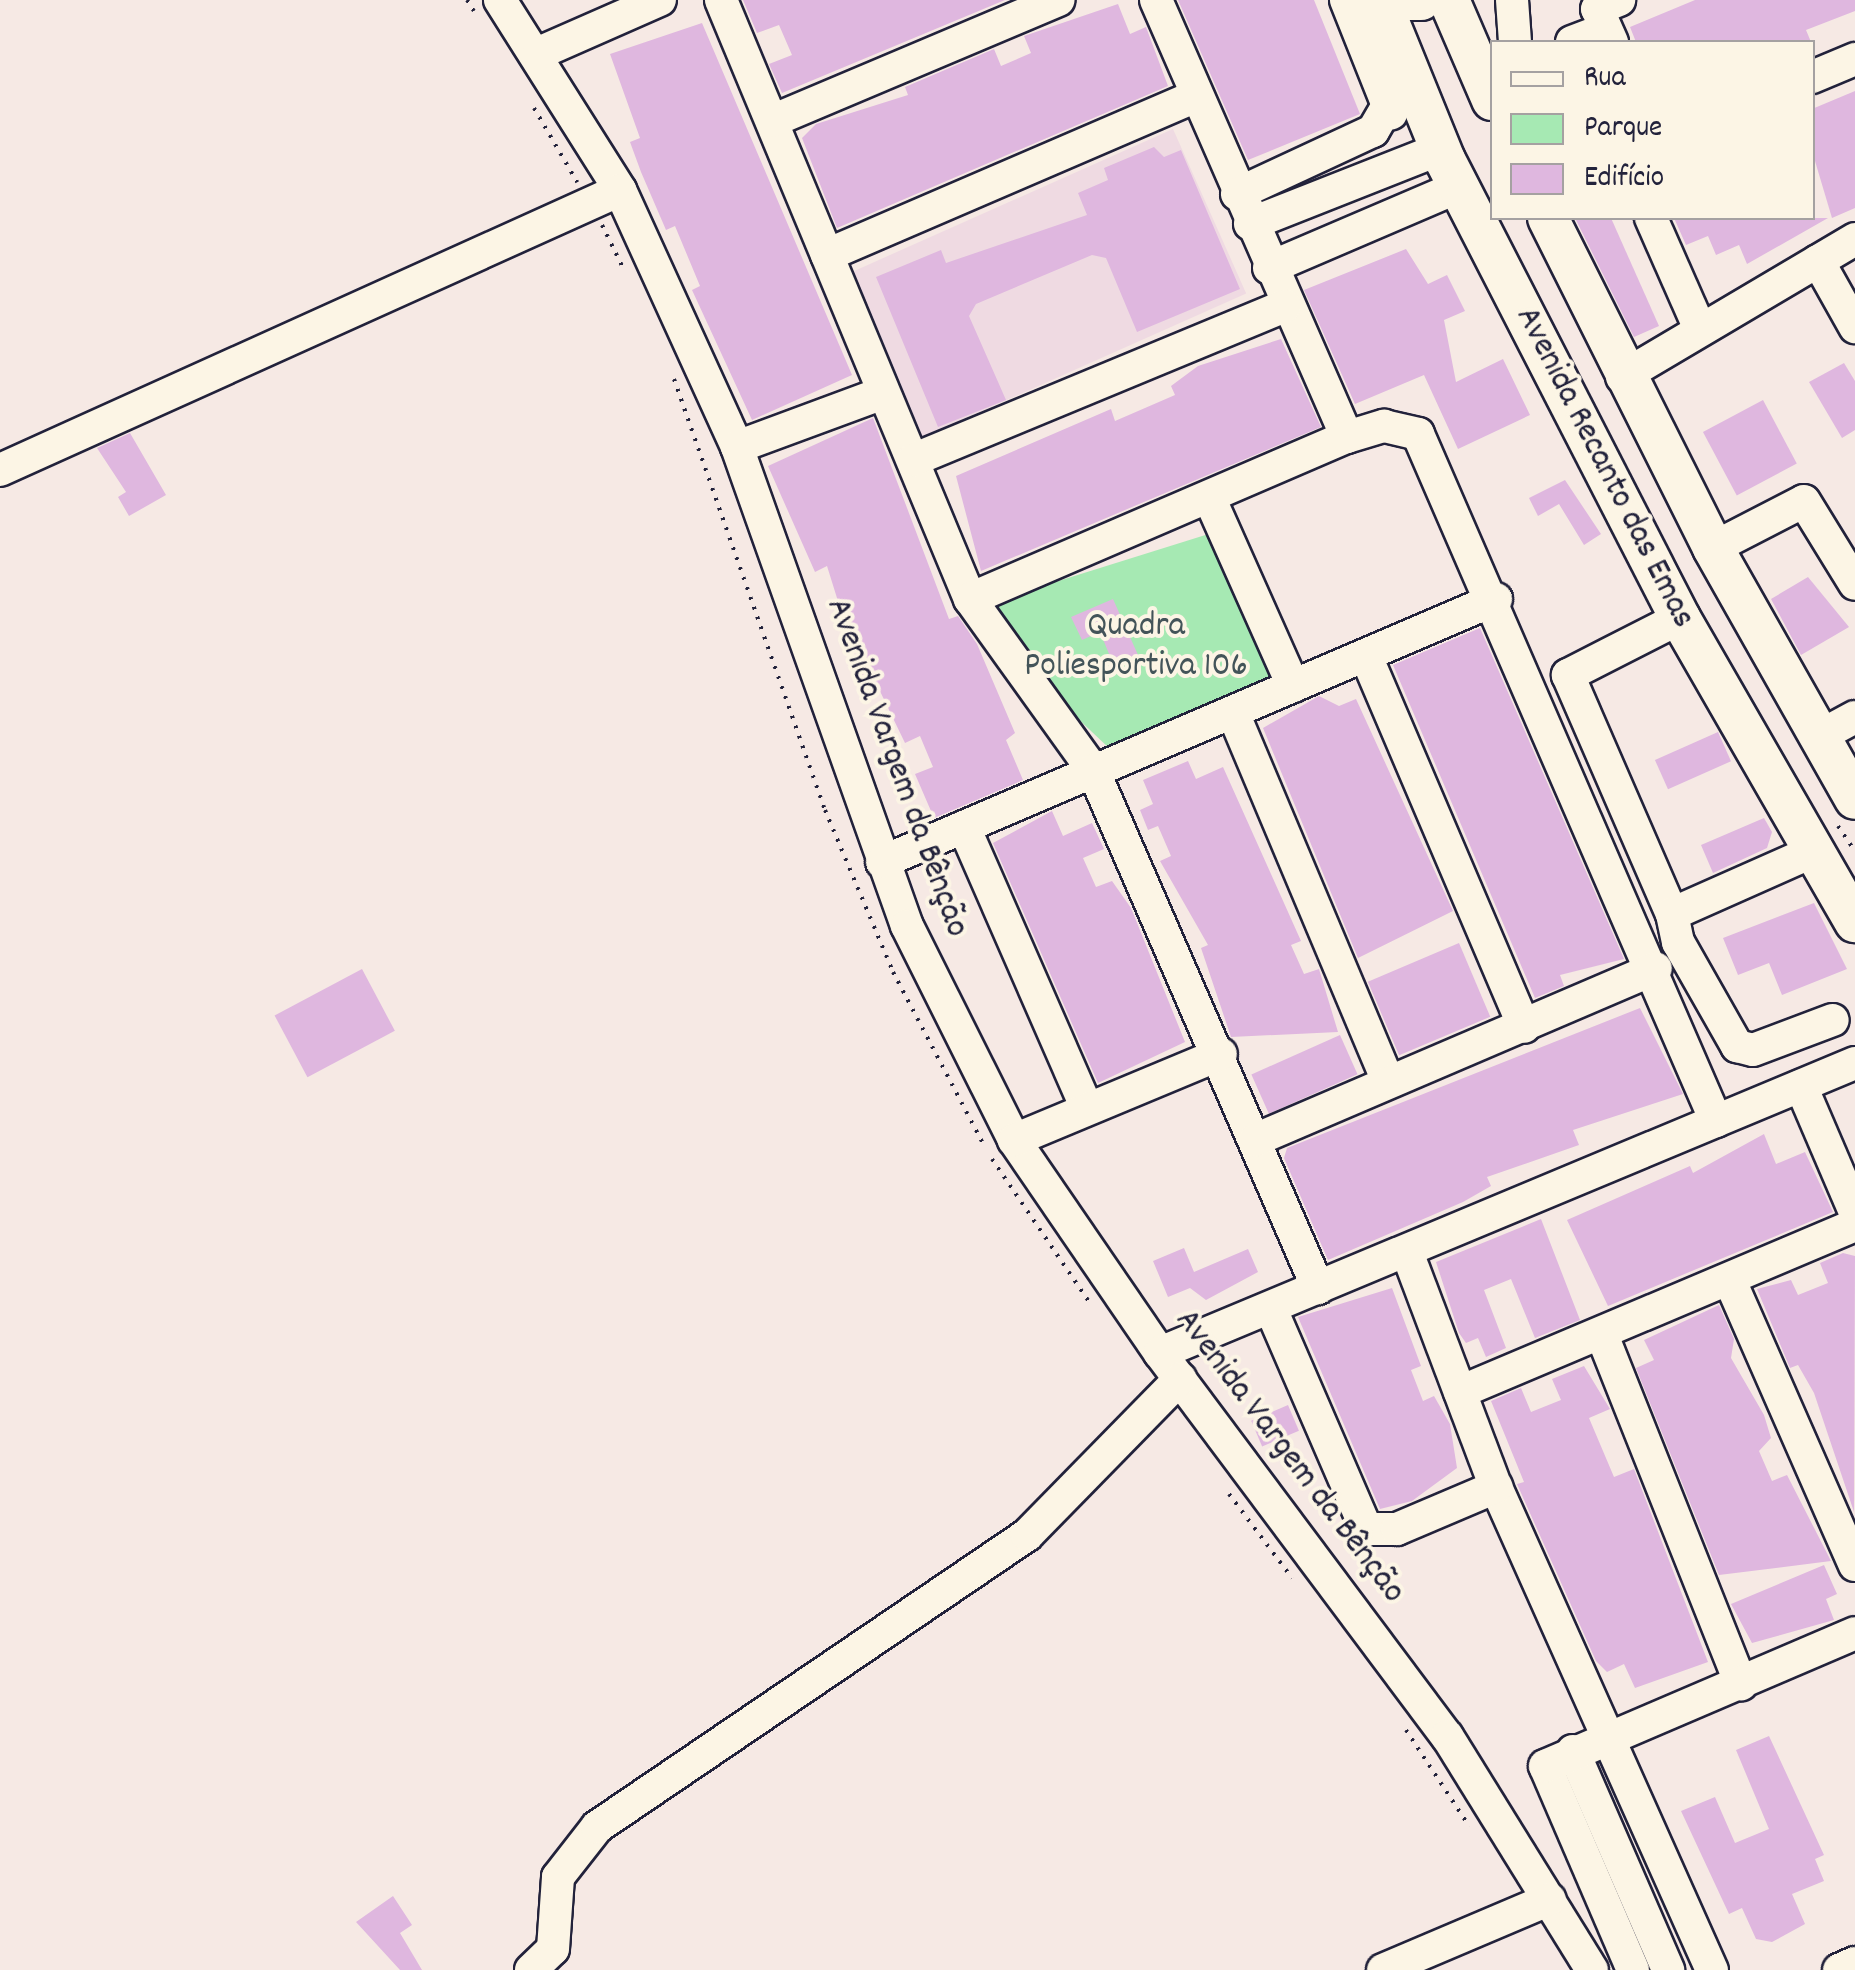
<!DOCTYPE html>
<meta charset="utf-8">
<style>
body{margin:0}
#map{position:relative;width:1855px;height:1970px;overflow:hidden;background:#f6e9e4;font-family:Dekko,sans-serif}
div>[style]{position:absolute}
.built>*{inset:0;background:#efdae2;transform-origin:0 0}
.green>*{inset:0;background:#a6e9b3}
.building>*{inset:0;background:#dfb7df;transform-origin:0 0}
.path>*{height:4px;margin-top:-2px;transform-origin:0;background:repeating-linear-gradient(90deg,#22223b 0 2.5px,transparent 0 10.5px)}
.roads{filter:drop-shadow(2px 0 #22223b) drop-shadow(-2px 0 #22223b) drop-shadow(0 2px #22223b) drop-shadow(0 -2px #22223b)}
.minor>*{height:32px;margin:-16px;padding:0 16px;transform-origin:16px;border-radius:16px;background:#fcf5e5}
.major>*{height:40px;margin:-20px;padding:0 20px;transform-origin:20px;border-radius:20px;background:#fcf5e5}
span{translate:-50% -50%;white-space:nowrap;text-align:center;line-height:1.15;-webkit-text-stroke:8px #fcf5e5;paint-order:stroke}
.street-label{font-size:35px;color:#22223b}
.park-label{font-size:35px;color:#435459}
.legend{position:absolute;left:1490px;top:40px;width:325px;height:180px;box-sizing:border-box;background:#fcf5e5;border:2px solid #a5a1a1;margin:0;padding:12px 18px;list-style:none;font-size:30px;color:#22223b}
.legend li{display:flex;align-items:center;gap:20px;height:50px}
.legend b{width:50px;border:2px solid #a5a1a1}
</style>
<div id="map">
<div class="built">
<div style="left:1173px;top:129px;width:180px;height:355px;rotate:66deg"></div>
</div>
<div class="green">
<div style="clip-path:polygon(1215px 532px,1280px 681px,1111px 750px,1033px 676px,994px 601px)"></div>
</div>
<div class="building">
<div style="clip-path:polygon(743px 0,1005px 0,782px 93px,769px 64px,792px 55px,779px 25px,757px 33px)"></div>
<div style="clip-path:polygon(1178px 0,1314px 0,1360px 114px,1248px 160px)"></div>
<div style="clip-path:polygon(1695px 0,1855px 0,1855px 11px,1806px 30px,1811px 42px,1636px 42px,1630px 27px)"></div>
<div style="clip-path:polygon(1118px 4px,1130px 34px,1146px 27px,1168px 86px,837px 228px,802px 138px,816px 124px,908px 95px,905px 87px,994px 49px,1001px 66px,1031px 53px,1024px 36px)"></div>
<div style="clip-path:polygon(702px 23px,852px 375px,752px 420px,692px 290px,700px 286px,675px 226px,666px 230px,641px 172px,630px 142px,640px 138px,610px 54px)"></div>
<div style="clip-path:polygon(1855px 91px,1855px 208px,1832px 218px,1812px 151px,1812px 109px)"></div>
<div style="clip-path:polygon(1154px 147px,1164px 157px,1181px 150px,1240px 289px,1137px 332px,1106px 258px,1092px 255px,976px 304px,969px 316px,1006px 400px,938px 427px,876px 277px,941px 250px,946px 263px,1087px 215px,1078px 193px,1108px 180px,1104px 168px)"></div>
<div style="clip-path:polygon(1575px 218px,1611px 218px,1659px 326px,1634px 337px)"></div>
<div style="clip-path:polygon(1674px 218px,1828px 218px,1747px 264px,1739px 245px,1716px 255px,1708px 236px,1686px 245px)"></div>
<div style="clip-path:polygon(1406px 249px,1428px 284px,1447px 275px,1465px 311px,1444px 320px,1456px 382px,1503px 359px,1530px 415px,1458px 449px,1424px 375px,1355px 404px,1304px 290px)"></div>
<div style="clip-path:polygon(1281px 339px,1321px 427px,981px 571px,956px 476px,1111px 409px,1115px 421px,1175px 395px,1171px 386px,1198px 366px)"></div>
<div style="clip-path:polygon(1844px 363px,1855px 381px,1855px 430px,1842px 438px,1809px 382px)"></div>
<div style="left:1763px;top:400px;width:72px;height:68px;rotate:62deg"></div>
<div style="clip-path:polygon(873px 418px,949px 619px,958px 616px,977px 644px,1015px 733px,1006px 740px,1023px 780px,934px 818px,915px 774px,933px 767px,920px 736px,905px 743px,877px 685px,866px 691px,827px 566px,815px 572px,768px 466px)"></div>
<div style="clip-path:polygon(130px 433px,166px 495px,129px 516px,118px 497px,126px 492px,97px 448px)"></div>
<div style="clip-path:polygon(1565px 480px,1601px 534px,1584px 545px,1559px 504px,1538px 516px,1529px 498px)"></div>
<div style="clip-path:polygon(1808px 577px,1849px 627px,1801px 655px,1771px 599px)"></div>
<div style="clip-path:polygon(1113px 599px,1138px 655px,1114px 666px,1100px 632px,1082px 640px,1071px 617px)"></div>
<div style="clip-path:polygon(1480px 628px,1624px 959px,1560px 975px,1564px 986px,1535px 998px,1393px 665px)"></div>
<div style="clip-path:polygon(1319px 696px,1339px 706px,1356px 699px,1453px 911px,1358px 958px,1263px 728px)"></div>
<div style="left:1718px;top:732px;width:32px;height:69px;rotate:66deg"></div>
<div style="clip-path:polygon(1188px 761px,1196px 779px,1223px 767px,1301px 941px,1291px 945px,1304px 974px,1319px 969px,1338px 1032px,1231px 1037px,1201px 948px,1208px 945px,1160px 861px,1171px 856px,1158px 826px,1148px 830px,1140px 810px,1153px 804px,1143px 780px)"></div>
<div style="clip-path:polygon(1052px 811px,1063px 836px,1092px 823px,1104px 849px,1083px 858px,1096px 887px,1112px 881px,1131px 908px,1185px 1042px,1098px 1083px,993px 843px)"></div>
<div style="clip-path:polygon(1764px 818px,1772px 832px,1767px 848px,1713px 873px,1701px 845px)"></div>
<div style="clip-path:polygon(1814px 903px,1847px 969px,1782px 995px,1769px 963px,1738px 975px,1723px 938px)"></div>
<div style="left:1459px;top:943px;width:80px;height:99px;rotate:67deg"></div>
<div style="left:362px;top:969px;width:70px;height:99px;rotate:62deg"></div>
<div style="clip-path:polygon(1640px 1008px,1683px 1094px,1573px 1130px,1579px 1145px,1487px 1177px,1491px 1186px,1463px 1202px,1328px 1260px,1284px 1158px,1287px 1148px)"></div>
<div style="left:1340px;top:1035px;width:43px;height:97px;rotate:66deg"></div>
<div style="clip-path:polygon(1764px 1134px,1776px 1164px,1805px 1152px,1833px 1212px,1608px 1306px,1567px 1220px,1690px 1166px,1693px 1173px)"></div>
<div style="clip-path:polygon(1541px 1219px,1580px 1320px,1535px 1338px,1511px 1279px,1484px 1290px,1506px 1348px,1486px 1357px,1478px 1338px,1466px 1343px,1459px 1333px,1436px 1262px)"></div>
<div style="clip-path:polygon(1184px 1248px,1194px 1272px,1248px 1249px,1258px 1272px,1206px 1300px,1190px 1288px,1168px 1297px,1153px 1261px)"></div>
<div style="clip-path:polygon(1843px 1253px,1855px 1256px,1854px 1512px,1814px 1393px,1798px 1365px,1790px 1368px,1757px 1289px,1791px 1280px,1798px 1295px,1828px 1283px,1820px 1263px)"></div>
<div style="clip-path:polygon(1392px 1288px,1421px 1366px,1411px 1370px,1423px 1401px,1434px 1396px,1450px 1424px,1457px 1468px,1412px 1501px,1380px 1509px,1298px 1317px)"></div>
<div style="clip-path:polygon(1719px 1305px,1734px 1339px,1731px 1358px,1764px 1415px,1771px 1438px,1759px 1451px,1772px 1481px,1787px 1475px,1831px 1561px,1719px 1575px,1636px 1368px,1654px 1360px,1644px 1340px)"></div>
<div style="clip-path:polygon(1584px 1366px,1610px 1409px,1589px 1418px,1614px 1477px,1634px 1469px,1708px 1662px,1635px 1688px,1624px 1664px,1607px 1672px,1596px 1661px,1517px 1484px,1524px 1482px,1491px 1401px,1521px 1388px,1531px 1412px,1561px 1400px,1552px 1379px)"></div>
<div style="left:1288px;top:1405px;width:28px;height:40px;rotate:67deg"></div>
<div style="clip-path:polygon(1824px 1565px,1837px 1594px,1826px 1599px,1834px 1620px,1752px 1643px,1731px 1604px)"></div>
<div style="clip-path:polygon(1769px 1736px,1824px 1855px,1815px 1859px,1824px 1881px,1792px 1894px,1805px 1924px,1772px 1942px,1756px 1939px,1742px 1908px,1729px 1914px,1681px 1811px,1715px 1797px,1735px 1843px,1769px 1829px,1736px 1750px)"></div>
<div style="clip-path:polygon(393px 1896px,412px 1925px,400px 1933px,422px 1970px,400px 1970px,356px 1922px)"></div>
</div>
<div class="path">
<div style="left:467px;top:0;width:13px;rotate:58deg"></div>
<div style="left:534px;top:108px;width:86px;rotate:59.8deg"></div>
<div style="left:602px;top:225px;width:50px;rotate:63.9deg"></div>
<div style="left:674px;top:379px;width:457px;rotate:70.7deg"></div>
<div style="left:825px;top:810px;width:176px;rotate:67.2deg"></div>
<div style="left:893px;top:972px;width:198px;rotate:62.3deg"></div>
<div style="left:1838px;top:826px;width:30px;rotate:56deg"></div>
<div style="left:992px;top:1159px;width:171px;rotate:55.8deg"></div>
<div style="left:1229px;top:1494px;width:105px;rotate:53.1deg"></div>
<div style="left:1406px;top:1730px;width:115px;rotate:56.7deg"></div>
</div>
<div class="roads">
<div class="minor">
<div style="left:500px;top:0;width:225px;rotate:57.7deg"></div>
<div style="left:620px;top:190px;width:282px;rotate:65.5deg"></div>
<div style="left:737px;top:447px;width:508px;rotate:70.46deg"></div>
<div style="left:907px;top:926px;width:239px;rotate:63.4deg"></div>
<div style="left:1014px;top:1140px;width:258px;rotate:55.6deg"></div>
<div style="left:1160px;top:1353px;width:479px;rotate:53.2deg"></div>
<div style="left:1447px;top:1736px;width:275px;rotate:58.2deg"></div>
<div style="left:721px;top:0;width:649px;rotate:67.43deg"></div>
<div style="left:970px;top:599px;width:211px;rotate:54.3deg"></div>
<div style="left:1093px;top:770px;width:565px;rotate:66.52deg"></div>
<div style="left:1156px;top:0;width:477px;rotate:66.4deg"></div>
<div style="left:1346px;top:0;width:122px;rotate:68.3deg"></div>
<div style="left:1512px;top:0;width:42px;rotate:85.9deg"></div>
<div style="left:1572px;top:42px;width:36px;rotate:-21deg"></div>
<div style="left:1612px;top:42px;width:36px;rotate:-114deg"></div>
<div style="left:1597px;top:9px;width:24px;rotate:-22deg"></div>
<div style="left:539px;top:53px;width:132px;rotate:-23.7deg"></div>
<div style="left:1812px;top:77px;width:47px;rotate:-22.7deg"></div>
<div style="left:772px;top:121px;width:311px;rotate:-22.9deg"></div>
<div style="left:1237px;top:194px;width:150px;rotate:-24.9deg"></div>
<div style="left:1373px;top:131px;width:69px;rotate:-59.7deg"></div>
<div style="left:1651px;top:218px;width:121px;rotate:66.2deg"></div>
<div style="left:1250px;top:224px;width:204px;rotate:-21.5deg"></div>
<div style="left:827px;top:255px;width:400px;rotate:-23.3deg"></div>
<div style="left:1818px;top:261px;width:76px;rotate:60.7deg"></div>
<div style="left:1269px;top:268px;width:206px;rotate:-23.2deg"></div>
<div style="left:1622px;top:377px;width:271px;rotate:-30.6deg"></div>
<div style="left:737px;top:447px;width:156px;rotate:-20.3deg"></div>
<div style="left:913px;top:460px;width:403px;rotate:-22.5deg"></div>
<div style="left:0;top:470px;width:680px;rotate:-24.3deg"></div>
<div style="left:1209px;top:497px;width:207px;rotate:66deg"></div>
<div style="left:1713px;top:548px;width:102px;rotate:-27.3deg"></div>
<div style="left:1804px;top:501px;width:97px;rotate:58.4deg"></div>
<div style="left:970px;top:599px;width:410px;rotate:-23.3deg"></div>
<div style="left:1347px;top:437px;width:39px;rotate:-17deg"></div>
<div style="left:1384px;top:426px;width:35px;rotate:13deg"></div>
<div style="left:1418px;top:434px;width:749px;rotate:66.55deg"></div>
<div style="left:1680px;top:618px;width:126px;rotate:153deg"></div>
<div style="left:1568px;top:675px;width:261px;rotate:66.5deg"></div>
<div style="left:1672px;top:914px;width:155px;rotate:-23.9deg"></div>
<div style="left:1366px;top:656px;width:403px;rotate:66.9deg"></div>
<div style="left:1234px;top:715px;width:397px;rotate:67.2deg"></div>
<div style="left:1818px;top:737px;width:42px;rotate:-28.4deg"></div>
<div style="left:964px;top:827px;width:307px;rotate:66.4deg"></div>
<div style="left:882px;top:862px;width:668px;rotate:-23.19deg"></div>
<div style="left:1672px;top:914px;width:29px;rotate:78deg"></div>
<div style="left:1678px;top:942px;width:120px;rotate:60.4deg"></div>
<div style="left:1737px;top:1046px;width:16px;rotate:14deg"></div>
<div style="left:1753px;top:1050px;width:85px;rotate:-20.6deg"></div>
<div style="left:1801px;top:1086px;width:137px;rotate:66.8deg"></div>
<div style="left:1014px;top:1140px;width:224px;rotate:-22.6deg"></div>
<div style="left:1255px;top:1140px;width:436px;rotate:-23.2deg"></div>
<div style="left:1407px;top:1252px;width:251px;rotate:69.3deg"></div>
<div style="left:1496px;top:1487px;width:529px;rotate:65.91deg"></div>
<div style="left:1731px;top:1283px;width:308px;rotate:66.3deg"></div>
<div style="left:1271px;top:1309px;width:240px;rotate:66.6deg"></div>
<div style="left:1366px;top:1529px;width:31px"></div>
<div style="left:1397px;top:1529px;width:108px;rotate:-23deg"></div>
<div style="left:1602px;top:1335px;width:376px;rotate:68.3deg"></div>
<div style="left:1160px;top:1353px;width:753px;rotate:-22.65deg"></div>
<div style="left:1460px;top:1392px;width:429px;rotate:-22.9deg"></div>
<div style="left:1573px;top:1751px;width:239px;rotate:66.5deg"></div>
<div style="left:531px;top:1970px;width:30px;rotate:-44deg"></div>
<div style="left:553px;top:1949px;width:72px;rotate:-86deg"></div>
<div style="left:558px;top:1877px;width:63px;rotate:-52deg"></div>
<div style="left:597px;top:1827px;width:520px;rotate:-34.18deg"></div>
<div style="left:1027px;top:1535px;width:219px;rotate:-45.6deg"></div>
<div style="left:1383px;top:1970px;width:181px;rotate:-23deg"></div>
<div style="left:1633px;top:1970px;width:222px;rotate:-113.3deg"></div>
<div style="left:1545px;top:1766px;width:337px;rotate:-23.2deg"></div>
<div style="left:1839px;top:1970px;width:17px;rotate:-24deg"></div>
</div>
<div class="major">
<div style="left:1380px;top:0;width:173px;rotate:67.9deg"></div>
<div style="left:1445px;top:160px;width:515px;rotate:62.84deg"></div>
<div style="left:1680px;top:618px;width:351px;rotate:60.1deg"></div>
<div style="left:1386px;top:0;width:35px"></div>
<div style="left:1449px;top:0;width:109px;rotate:66.7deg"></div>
<div style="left:1548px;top:218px;width:369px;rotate:63.4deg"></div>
<div style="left:1713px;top:548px;width:288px;rotate:60.5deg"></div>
</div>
</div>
<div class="street-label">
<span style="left:1604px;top:468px;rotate:63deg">Avenida Recanto das Emas</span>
<span style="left:896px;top:768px;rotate:70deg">Avenida Vargem da Bênção</span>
<span style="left:1289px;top:1457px;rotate:53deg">Avenida Vargem da Bênção</span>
</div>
<div class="park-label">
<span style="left:1136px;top:647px">Quadra<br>Poliesportiva 106</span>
</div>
<ul class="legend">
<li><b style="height:12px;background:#fcf5e5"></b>Rua</li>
<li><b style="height:28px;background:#a6e9b3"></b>Parque</li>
<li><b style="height:28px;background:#dfb7df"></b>Edifício</li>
</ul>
</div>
